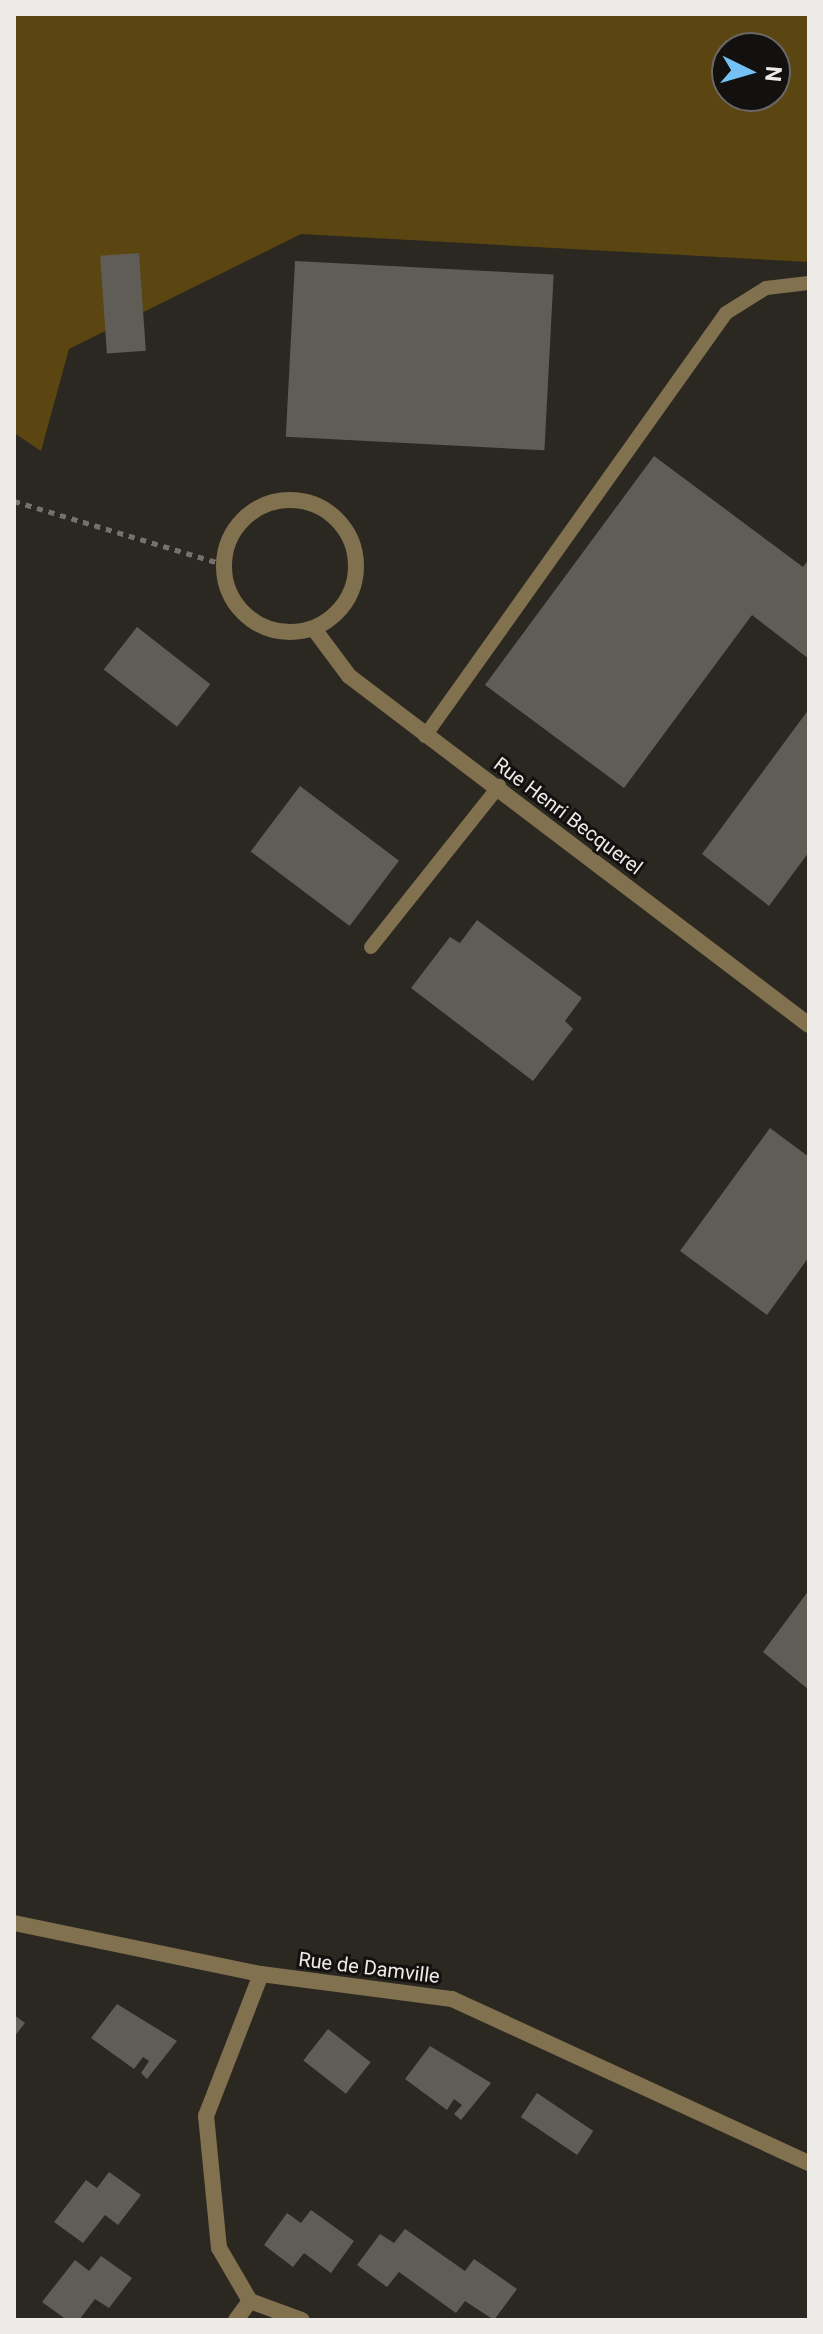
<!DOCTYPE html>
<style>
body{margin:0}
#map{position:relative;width:823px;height:2334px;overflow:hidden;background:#2b2822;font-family:Roboto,sans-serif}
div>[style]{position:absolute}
.green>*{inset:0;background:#5b4510}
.building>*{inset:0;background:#605d56;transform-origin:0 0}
.path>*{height:5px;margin-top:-2.5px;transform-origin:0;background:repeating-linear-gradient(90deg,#75726d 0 6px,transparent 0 12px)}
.service>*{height:14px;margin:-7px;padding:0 7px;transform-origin:7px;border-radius:7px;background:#81714f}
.minor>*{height:16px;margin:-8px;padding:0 8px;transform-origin:8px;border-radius:8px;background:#81714f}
.minor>.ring{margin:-8px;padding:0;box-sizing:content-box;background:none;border:16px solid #81714f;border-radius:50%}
span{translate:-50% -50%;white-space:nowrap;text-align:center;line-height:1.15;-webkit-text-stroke:6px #12110f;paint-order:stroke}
.street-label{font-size:20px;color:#edebe7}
.frame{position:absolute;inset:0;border:16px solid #edebe7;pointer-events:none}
.north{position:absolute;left:711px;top:32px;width:80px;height:80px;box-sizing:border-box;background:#12110f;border:2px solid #6a6865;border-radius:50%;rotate:95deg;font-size:22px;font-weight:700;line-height:32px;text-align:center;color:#edebe7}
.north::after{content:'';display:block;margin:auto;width:28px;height:36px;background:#73c1f5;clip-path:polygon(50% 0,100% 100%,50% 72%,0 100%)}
</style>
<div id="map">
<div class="green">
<div style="clip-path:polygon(evenodd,14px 14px,809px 14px,809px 262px,301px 234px,69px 349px,41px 451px,14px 433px,14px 14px,727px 48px,775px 48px,775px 96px,727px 96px,727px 48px)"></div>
</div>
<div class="building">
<div style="left:139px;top:253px;width:98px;height:39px;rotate:86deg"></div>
<div style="left:295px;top:261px;width:259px;height:176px;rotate:3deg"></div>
<div style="clip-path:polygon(654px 456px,803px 567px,809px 559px,809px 659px,752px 615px,624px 788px,485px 685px)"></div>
<div style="left:137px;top:627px;width:93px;height:54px;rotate:38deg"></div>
<div style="clip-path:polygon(809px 709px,809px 852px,769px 906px,702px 854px)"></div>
<div style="left:300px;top:786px;width:124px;height:82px;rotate:37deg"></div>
<div style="clip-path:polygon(477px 920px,582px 998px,565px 1021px,573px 1029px,533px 1081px,411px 988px,450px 937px,460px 943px)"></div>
<div style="clip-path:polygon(770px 1128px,809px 1157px,809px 1257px,767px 1315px,680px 1251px)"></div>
<div style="clip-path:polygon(809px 1590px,809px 1690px,763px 1652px)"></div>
<div style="clip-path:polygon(117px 2004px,177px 2041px,147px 2079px,141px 2073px,149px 2061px,143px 2057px,134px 2069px,91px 2038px)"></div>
<div style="clip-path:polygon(14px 2015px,25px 2023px,14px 2037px)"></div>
<div style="left:328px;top:2029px;width:54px;height:40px;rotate:38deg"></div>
<div style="clip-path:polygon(430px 2046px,491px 2083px,461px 2120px,454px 2114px,462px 2105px,454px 2099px,447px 2110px,405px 2079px)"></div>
<div style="left:537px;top:2093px;width:68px;height:29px;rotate:34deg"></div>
<div style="clip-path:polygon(109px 2172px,141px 2195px,118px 2225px,105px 2215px,83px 2243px,54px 2222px,86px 2180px,97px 2188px)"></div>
<div style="clip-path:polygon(311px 2210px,354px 2241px,331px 2273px,304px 2253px,293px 2267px,264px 2245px,287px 2213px,301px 2223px)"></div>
<div style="clip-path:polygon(405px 2229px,465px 2271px,474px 2259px,517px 2289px,494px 2320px,465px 2301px,456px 2313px,399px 2272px,387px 2287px,357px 2265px,380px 2234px,394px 2243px)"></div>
<div style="clip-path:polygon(101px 2256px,132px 2278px,109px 2308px,95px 2299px,79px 2320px,67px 2320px,42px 2302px,75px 2260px,89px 2271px)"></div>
</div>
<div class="path">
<div style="left:14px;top:501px;width:218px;rotate:16.8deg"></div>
</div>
<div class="service">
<div style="left:425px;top:736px;width:519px;rotate:-54.56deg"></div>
<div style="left:726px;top:313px;width:47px;rotate:-32deg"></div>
<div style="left:766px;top:288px;width:43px;rotate:-6.6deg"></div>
<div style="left:371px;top:947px;width:206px;rotate:-51.5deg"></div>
</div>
<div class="minor">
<div class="ring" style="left:224px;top:500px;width:116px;height:116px"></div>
<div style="left:314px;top:629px;width:59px;rotate:53.3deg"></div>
<div style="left:349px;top:676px;width:577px;rotate:37.19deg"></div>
<div style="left:14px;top:1923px;width:252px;rotate:11.7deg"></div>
<div style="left:261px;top:1974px;width:193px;rotate:7.5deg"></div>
<div style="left:452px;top:1999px;width:393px;rotate:24.7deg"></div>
<div style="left:250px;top:2301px;width:61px;rotate:-120.3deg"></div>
<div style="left:219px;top:2248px;width:133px;rotate:-95.6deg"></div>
<div style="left:206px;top:2116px;width:152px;rotate:-68.8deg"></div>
<div style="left:250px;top:2301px;width:55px;rotate:20.1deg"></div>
<div style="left:236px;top:2320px;width:24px;rotate:-54deg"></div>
</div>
<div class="street-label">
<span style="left:568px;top:816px;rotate:37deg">Rue Henri Becquerel</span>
<span style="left:369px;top:1968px;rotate:7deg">Rue de Damville</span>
</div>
<div class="frame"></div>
<div class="north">N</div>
</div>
